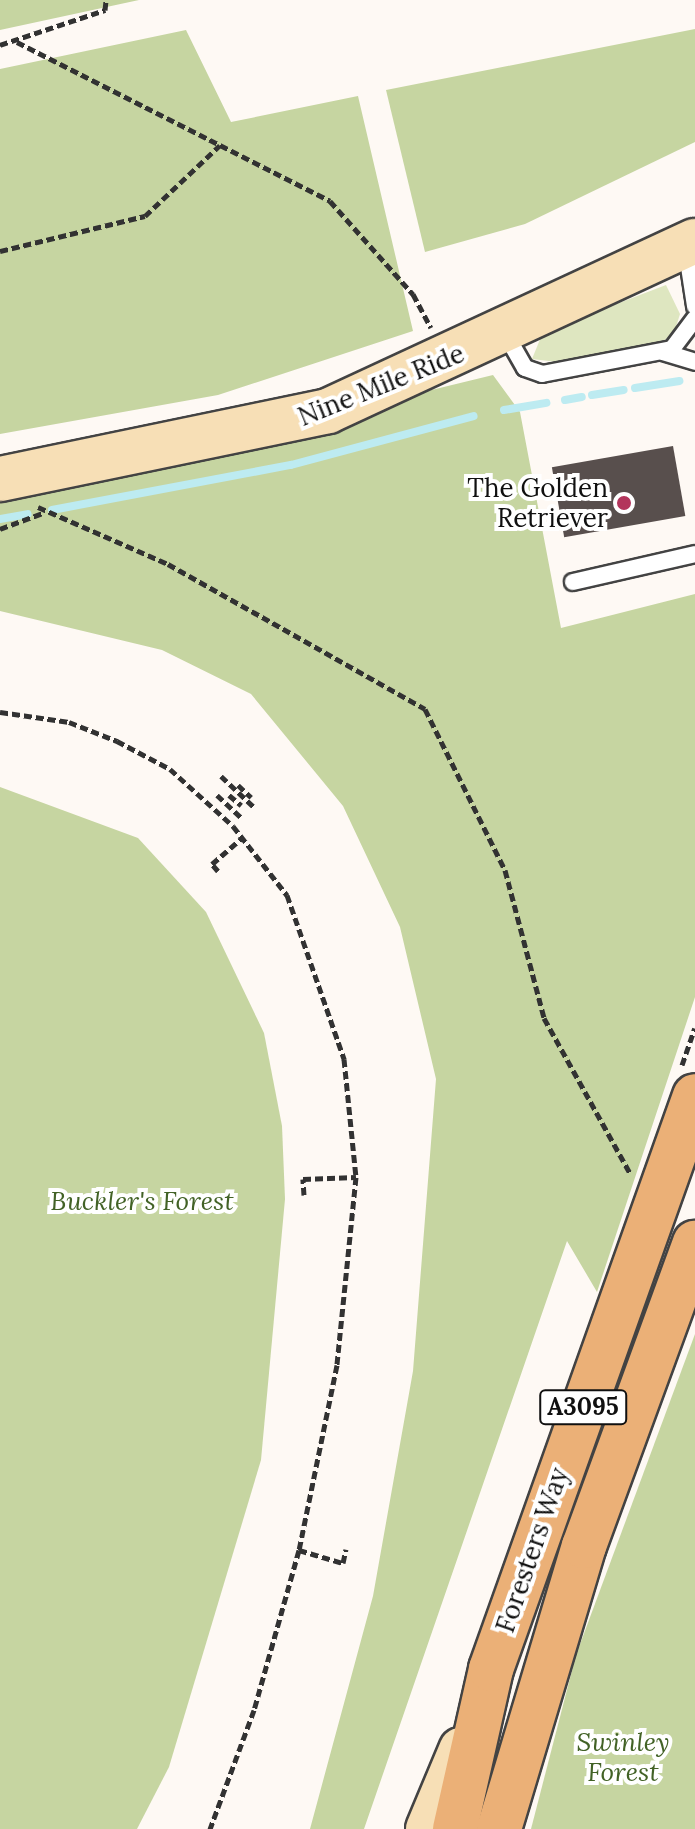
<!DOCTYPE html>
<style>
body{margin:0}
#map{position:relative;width:695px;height:1829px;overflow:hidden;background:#fef9f4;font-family:Lora,serif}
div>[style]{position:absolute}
.green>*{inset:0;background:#dee6c0}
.forest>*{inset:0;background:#c6d5a1}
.stream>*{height:8px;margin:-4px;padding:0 4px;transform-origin:4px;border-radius:4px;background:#bdebf1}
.building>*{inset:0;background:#584f4d;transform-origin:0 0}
.path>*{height:5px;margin-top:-2.5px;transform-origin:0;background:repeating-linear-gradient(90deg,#323232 0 8px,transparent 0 12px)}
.roads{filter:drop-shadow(2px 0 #434343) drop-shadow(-2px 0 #434343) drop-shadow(0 2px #434343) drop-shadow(0 -2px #434343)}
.lane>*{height:16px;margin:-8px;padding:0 8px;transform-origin:8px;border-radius:8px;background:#fff}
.secondary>*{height:44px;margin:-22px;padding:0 22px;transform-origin:22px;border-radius:22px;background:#f7dfb6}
.primary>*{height:44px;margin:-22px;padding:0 22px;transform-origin:22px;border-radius:22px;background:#ebb077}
.dots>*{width:22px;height:22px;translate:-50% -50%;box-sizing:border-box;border:4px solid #fff;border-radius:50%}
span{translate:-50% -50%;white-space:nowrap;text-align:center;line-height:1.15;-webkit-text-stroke:8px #fff;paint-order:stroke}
.shield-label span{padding:2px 6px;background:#fff;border:2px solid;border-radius:6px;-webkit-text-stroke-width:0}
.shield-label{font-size:24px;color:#101010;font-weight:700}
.street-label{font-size:26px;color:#101010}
.poi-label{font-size:26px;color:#101010}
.right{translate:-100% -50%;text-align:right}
.park-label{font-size:26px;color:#426226;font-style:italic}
</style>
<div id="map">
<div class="green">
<div style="clip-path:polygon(666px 285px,680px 314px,674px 333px,659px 344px,557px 362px,532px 359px,543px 332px)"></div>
</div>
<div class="forest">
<div style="clip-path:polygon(0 0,139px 0,0 30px)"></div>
<div style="clip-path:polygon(695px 29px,695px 142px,525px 224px,425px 252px,386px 90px)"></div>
<div style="clip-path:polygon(186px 30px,231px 122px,358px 96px,413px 331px,218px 395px,0 434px,0 69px)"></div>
<div style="clip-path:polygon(493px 375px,520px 412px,561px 628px,695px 594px,695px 997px,597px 1292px,567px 1241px,364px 1829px,310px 1829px,373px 1596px,413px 1371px,436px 1079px,400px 927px,343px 806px,251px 694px,162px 650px,0 611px,0 495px)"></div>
<div style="clip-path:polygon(0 787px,138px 838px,206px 912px,264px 1033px,282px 1126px,285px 1199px,261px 1460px,169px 1767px,137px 1829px,0 1829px)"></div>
<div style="clip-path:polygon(695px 1334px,695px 1829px,531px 1829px,576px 1655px)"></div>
</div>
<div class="stream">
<div style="left:635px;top:388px;width:45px;rotate:-9deg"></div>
<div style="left:592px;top:395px;width:32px;rotate:-9deg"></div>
<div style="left:565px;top:400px;width:17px;rotate:-10deg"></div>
<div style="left:504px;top:410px;width:43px;rotate:-9.5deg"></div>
<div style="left:52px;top:510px;width:243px;rotate:-10.7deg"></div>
<div style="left:291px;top:465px;width:189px;rotate:-15deg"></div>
<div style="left:0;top:519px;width:28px;rotate:-10deg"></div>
</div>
<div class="building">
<div style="left:673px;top:446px;width:71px;height:123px;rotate:80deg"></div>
</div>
<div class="path">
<div style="left:17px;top:42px;width:351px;rotate:26.9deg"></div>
<div style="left:330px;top:201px;width:125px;rotate:48.3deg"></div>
<div style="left:413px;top:294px;width:38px;rotate:62deg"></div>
<div style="left:0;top:45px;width:111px;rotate:-18.4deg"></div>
<div style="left:105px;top:10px;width:10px;rotate:-84deg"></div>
<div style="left:0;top:251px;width:149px;rotate:-13.6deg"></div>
<div style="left:145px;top:216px;width:103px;rotate:-43.4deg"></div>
<div style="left:38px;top:507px;width:142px;rotate:23.7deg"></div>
<div style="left:168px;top:564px;width:295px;rotate:29.4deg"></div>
<div style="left:425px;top:709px;width:180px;rotate:63.6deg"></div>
<div style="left:505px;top:870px;width:153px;rotate:75.2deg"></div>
<div style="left:544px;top:1018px;width:179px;rotate:61deg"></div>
<div style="left:0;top:529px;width:46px;rotate:-20.4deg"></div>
<div style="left:0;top:712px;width:70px;rotate:8.2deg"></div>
<div style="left:69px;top:722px;width:52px;rotate:21.6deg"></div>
<div style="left:117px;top:741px;width:60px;rotate:27.8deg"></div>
<div style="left:170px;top:769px;width:85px;rotate:42.1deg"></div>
<div style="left:233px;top:826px;width:88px;rotate:52deg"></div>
<div style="left:287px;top:895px;width:174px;rotate:70.8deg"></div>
<div style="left:344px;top:1059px;width:119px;rotate:84.2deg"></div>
<div style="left:356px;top:1177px;width:189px;rotate:95.8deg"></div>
<div style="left:337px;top:1365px;width:189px;rotate:101.6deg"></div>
<div style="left:299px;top:1550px;width:166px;rotate:105.7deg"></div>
<div style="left:254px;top:1710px;width:127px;rotate:110.3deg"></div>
<div style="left:221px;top:776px;width:45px;rotate:43.2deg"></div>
<div style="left:238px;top:785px;width:18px;rotate:43deg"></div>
<div style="left:217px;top:795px;width:35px;rotate:43deg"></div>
<div style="left:229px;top:795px;width:16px;rotate:40deg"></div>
<div style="left:218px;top:871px;width:9px;rotate:-131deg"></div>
<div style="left:212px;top:864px;width:41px;rotate:-41.1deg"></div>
<div style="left:682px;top:1065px;width:39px;rotate:-71deg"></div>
<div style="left:304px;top:1195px;width:16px;rotate:-94deg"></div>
<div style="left:303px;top:1179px;width:53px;rotate:-2.2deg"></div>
<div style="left:299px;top:1550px;width:46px;rotate:16.5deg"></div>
<div style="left:343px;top:1563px;width:14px;rotate:-78deg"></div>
</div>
<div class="roads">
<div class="lane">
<div style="left:686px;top:247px;width:60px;rotate:81.3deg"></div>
<div style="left:505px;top:333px;width:40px;rotate:60.3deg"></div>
<div style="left:525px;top:368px;width:18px;rotate:19deg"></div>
<div style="left:542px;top:374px;width:132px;rotate:-10.9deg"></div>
<div style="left:672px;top:349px;width:38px;rotate:-53deg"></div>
<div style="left:663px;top:352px;width:34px;rotate:17deg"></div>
<div style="left:573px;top:582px;width:125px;rotate:-12.9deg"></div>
</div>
<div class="secondary">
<div style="left:0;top:479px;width:335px;rotate:-11.7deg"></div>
<div style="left:328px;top:411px;width:404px;rotate:-24.9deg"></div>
<div style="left:428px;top:1829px;width:86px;rotate:-67.3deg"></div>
</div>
<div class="primary">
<div style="left:455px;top:1829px;width:164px;rotate:-77.3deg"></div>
<div style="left:491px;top:1669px;width:608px;rotate:-70.4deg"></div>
<div style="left:499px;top:1829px;width:295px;rotate:-73.3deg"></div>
<div style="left:584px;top:1546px;width:323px;rotate:-69.9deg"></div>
</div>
</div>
<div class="dots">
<div style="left:624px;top:503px;background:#b3355c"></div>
</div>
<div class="shield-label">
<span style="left:583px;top:1407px">A3095</span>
</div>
<div class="street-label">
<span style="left:381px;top:385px;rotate:-22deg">Nine Mile Ride</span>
<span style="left:532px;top:1550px;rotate:-71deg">Foresters Way</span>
</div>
<div class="poi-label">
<span class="right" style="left:608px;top:503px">The Golden<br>Retriever</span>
</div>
<div class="park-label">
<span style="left:142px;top:1201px">Buckler's Forest</span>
<span style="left:623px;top:1757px">Swinley<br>Forest</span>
</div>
</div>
